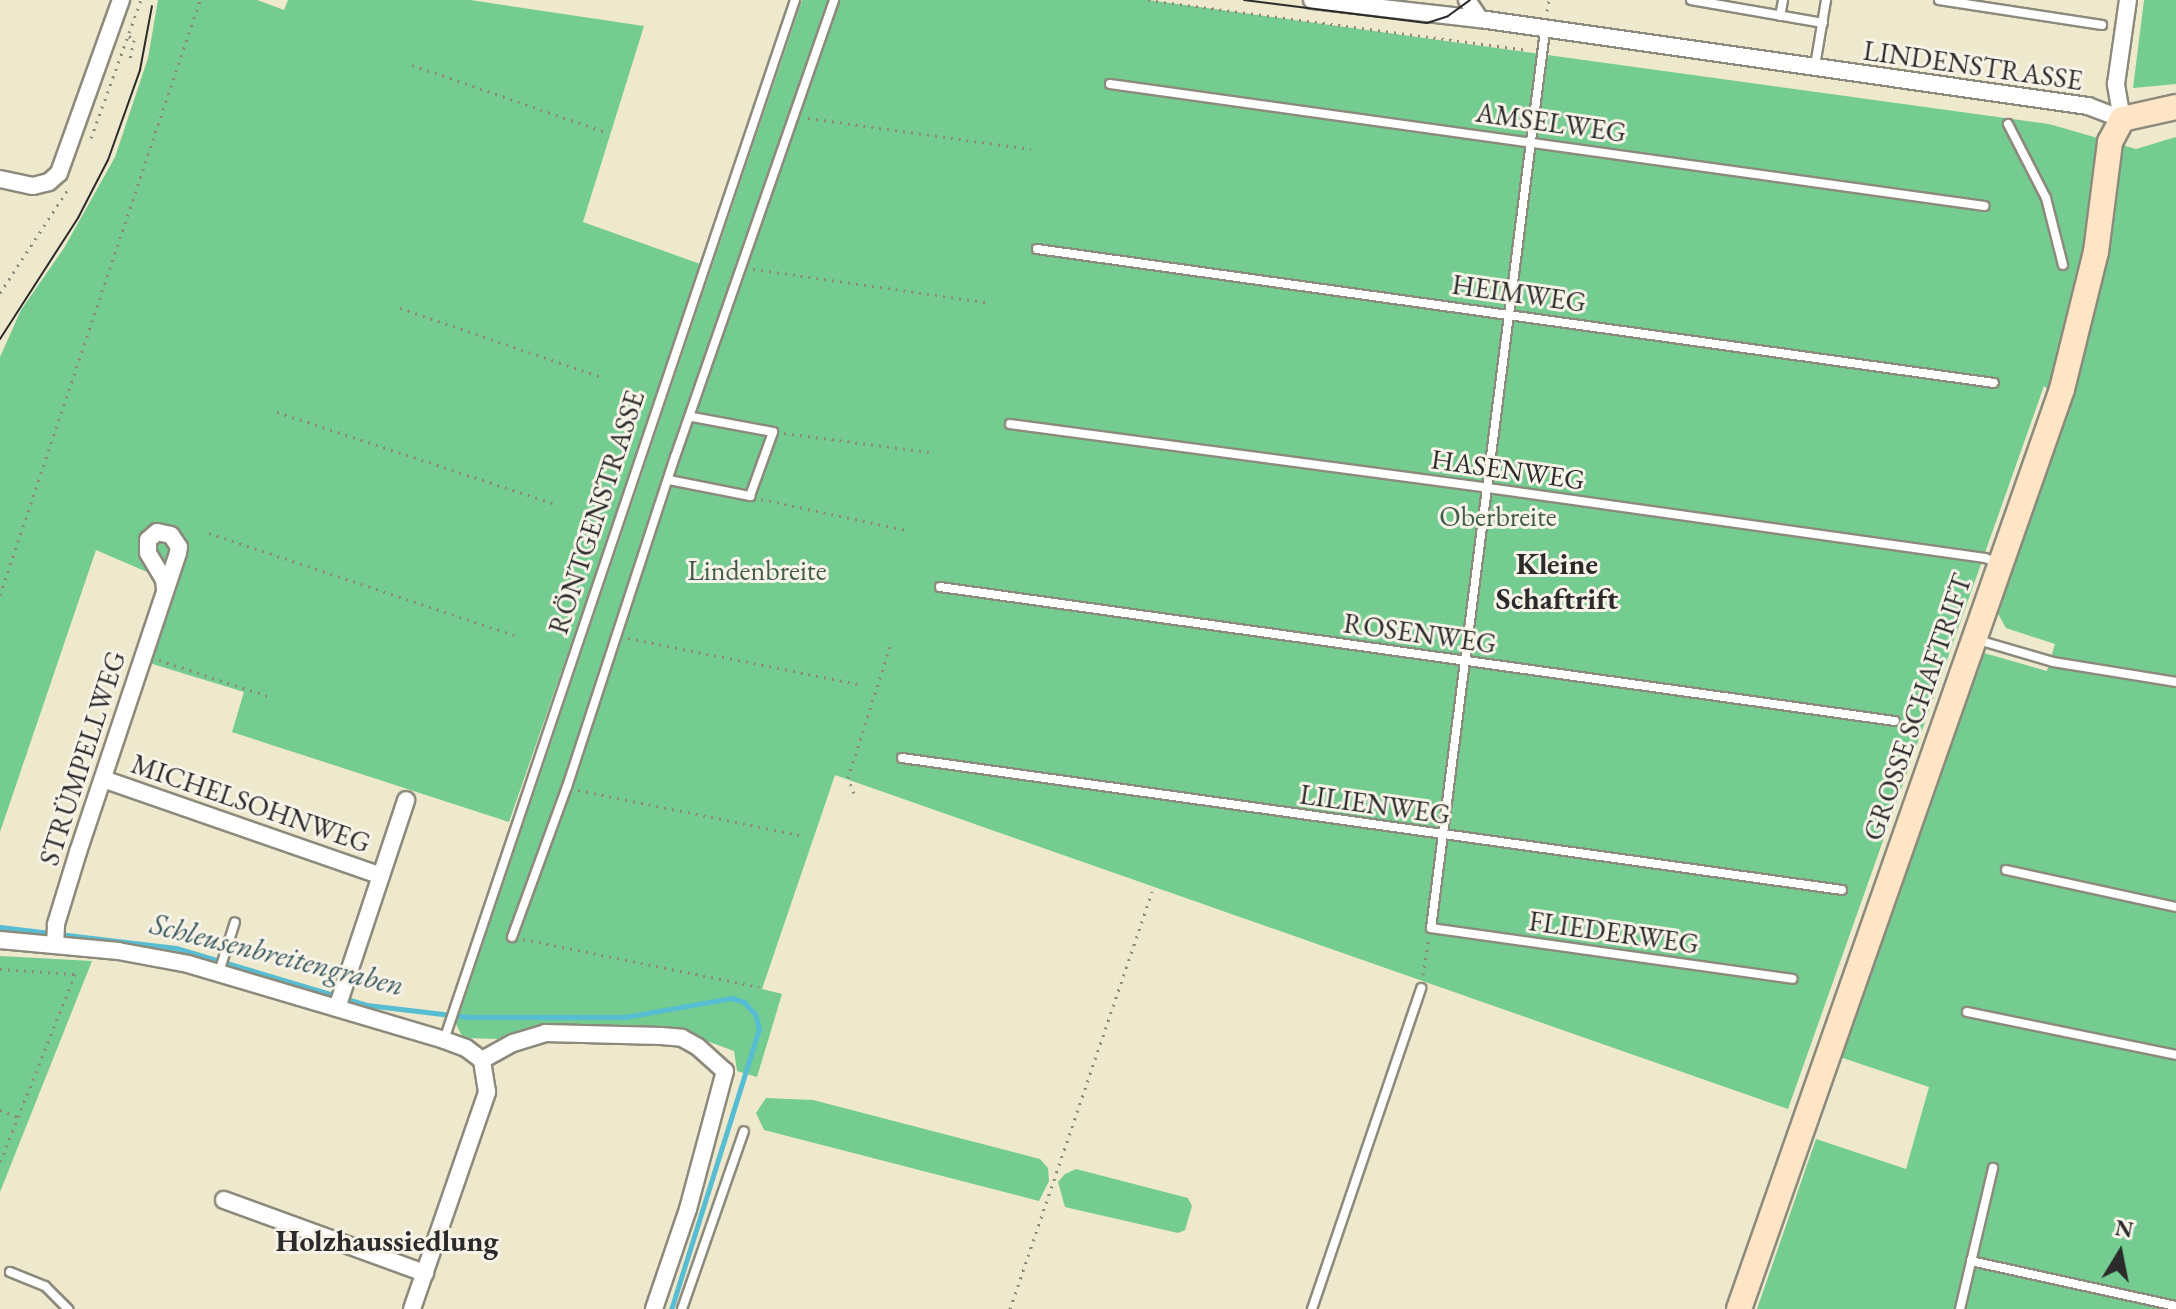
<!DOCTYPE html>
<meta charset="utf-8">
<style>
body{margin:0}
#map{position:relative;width:2176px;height:1309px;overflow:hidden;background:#eee8cd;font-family:"EB Garamond",serif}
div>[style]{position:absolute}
.green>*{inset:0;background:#75cc91}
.stream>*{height:5px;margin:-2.5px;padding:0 2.5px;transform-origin:2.5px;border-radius:2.5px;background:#56bdd3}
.path>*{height:3px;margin-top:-1.5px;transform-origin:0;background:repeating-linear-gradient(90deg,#8c8a7c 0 2px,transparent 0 8px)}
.roads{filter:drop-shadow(2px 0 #8c8a7c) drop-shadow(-2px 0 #8c8a7c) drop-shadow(0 2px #8c8a7c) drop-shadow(0 -2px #8c8a7c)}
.lane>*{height:8px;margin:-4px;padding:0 4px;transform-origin:4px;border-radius:4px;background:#fff}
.street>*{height:16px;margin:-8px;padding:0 8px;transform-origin:8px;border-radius:8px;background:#fff}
.secondary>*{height:24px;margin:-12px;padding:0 12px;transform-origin:12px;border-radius:12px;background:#fde5c5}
.tram>*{height:2px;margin:-1px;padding:0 1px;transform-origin:1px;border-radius:1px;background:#2b2b2b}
span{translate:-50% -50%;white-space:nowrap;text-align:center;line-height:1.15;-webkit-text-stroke:6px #f7f3e8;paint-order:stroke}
.street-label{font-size:28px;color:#2b2b2b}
.park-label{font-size:28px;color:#415b4a}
.neighbourhood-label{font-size:30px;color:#2b2b2b;font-weight:700}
.water-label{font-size:30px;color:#38575d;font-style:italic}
.north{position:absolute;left:2080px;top:1213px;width:80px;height:80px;-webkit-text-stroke:6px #f7f3e8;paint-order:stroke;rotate:10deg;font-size:22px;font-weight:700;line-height:32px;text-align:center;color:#2b2b2b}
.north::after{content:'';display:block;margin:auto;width:28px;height:36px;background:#2b2b2b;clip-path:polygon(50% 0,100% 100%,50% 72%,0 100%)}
</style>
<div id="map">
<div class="green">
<div style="clip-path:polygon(158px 0,257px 0,284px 10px,288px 0,470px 0,644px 26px,583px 222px,703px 265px,509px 822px,232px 732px,244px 692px,146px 662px,177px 585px,96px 550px,0 832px,0 357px,21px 310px,64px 248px,115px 157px,148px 58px)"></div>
<div style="clip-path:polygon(802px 0,1148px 0,2049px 124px,2136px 149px,2176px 137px,2176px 1309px,1757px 1309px,1816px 1139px,1906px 1169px,1929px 1087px,1840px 1057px,1984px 653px,2047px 671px,2055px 644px,2006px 628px,1996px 610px,2067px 406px,2044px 386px,1788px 1109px,835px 775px,762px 989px,782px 994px,757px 1077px,737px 1071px,734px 1051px,669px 1027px,545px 1029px,498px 1039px,463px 1038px,456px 1024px)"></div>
<div style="clip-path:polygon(2144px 0,2176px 0,2176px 84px,2133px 88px)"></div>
<div style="clip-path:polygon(0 956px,92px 961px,0 1192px)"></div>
<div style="clip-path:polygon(766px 1098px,813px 1100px,1040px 1159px,1048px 1168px,1049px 1181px,1039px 1201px,764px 1130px,756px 1113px)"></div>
<div style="clip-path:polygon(1076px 1169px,1188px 1198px,1192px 1206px,1185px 1230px,1178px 1233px,1065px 1207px,1058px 1182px,1065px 1174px)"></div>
</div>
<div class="stream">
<div style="left:0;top:927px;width:177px;rotate:6.8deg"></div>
<div style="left:176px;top:948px;width:199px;rotate:16.6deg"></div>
<div style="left:367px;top:1005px;width:102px;rotate:6.8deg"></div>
<div style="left:468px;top:1017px;width:157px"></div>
<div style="left:625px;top:1017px;width:109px;rotate:-10.1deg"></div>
<div style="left:732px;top:998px;width:13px;rotate:18deg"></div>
<div style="left:744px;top:1002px;width:16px;rotate:47deg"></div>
<div style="left:755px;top:1014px;width:16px;rotate:75deg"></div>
<div style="left:759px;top:1029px;width:294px;rotate:107.4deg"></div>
</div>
<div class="path">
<div style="left:1148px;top:0;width:384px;rotate:7.5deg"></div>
<div style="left:1547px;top:11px;width:11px;rotate:-80deg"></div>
<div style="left:129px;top:36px;width:6px;rotate:39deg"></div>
<div style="left:134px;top:40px;width:19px;rotate:102deg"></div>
<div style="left:412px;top:65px;width:207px;rotate:19.1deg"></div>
<div style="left:808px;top:118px;width:225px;rotate:7.9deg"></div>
<div style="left:91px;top:138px;width:147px;rotate:-70.1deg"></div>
<div style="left:753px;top:269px;width:235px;rotate:8.1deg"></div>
<div style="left:0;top:293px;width:124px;rotate:-56.8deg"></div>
<div style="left:400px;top:308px;width:213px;rotate:18.9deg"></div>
<div style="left:277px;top:412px;width:296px;rotate:18.3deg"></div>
<div style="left:784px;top:433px;width:146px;rotate:7.5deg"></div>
<div style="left:761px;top:499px;width:147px;rotate:12.1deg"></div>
<div style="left:209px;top:533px;width:322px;rotate:18.5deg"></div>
<div style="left:0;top:595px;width:628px;rotate:-71.42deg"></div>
<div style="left:628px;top:638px;width:236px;rotate:11.3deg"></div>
<div style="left:159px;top:660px;width:115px;rotate:18.3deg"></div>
<div style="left:578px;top:790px;width:232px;rotate:11.5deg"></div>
<div style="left:854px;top:793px;width:16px;rotate:-112deg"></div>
<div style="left:848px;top:778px;width:139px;rotate:-72.3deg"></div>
<div style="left:523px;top:939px;width:241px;rotate:11.5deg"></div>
<div style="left:0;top:969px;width:75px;rotate:3.8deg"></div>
<div style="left:75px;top:974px;width:202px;rotate:111.7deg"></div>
<div style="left:1423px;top:975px;width:36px;rotate:-81deg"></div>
<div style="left:0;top:1110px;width:19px;rotate:21deg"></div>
<div style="left:1010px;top:1309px;width:441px;rotate:-71.2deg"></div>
</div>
<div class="roads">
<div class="lane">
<div style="left:1691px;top:0;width:134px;rotate:9.9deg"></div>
<div style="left:1939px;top:0;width:165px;rotate:8.7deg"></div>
<div style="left:1780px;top:16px;width:16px;rotate:-79deg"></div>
<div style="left:1545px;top:31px;width:904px;rotate:97.24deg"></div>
<div style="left:1431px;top:928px;width:365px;rotate:8deg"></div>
<div style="left:1815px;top:66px;width:67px;rotate:-80.5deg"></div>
<div style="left:1110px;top:84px;width:883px;rotate:7.94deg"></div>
<div style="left:2008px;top:124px;width:83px;rotate:62.8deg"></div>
<div style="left:2046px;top:198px;width:69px;rotate:75.8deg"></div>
<div style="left:1037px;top:249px;width:966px;rotate:7.97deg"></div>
<div style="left:1010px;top:424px;width:482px;rotate:7.6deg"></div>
<div style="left:1488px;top:488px;width:502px;rotate:8.02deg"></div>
<div style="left:1985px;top:558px;width:15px;rotate:20deg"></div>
<div style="left:669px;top:480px;width:83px;rotate:11.2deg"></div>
<div style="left:750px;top:496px;width:68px;rotate:-70.2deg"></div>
<div style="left:773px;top:432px;width:82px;rotate:-169.5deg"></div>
<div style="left:940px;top:587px;width:964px;rotate:7.99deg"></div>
<div style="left:1978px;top:640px;width:78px;rotate:16.3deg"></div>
<div style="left:2053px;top:662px;width:125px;rotate:9.2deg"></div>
<div style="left:902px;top:758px;width:949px;rotate:7.99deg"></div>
<div style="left:2006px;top:870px;width:174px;rotate:12.3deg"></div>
<div style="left:512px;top:937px;width:160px;rotate:-69.9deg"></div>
<div style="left:567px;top:787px;width:347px;rotate:-71.9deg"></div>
<div style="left:675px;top:457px;width:484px;rotate:-70.8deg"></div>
<div style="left:219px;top:972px;width:52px;rotate:-72.3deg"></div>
<div style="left:1967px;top:1012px;width:213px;rotate:11.6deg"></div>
<div style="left:444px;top:1040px;width:1098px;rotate:-71.35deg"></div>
<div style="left:1971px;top:1261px;width:210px;rotate:12.4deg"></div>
<div style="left:10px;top:1272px;width:38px;rotate:22deg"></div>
<div style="left:45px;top:1286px;width:33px;rotate:45deg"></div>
<div style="left:682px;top:1309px;width:188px;rotate:-70.8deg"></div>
<div style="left:1312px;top:1309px;width:339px;rotate:-71.2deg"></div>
<div style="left:1960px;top:1309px;width:145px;rotate:-76.8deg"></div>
</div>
<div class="street">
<div style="left:1312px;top:0;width:169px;rotate:6.5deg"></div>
<div style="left:1480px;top:19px;width:614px;rotate:8.14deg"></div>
<div style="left:2088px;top:106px;width:36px;rotate:21deg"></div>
<div style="left:1467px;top:0;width:23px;rotate:56deg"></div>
<div style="left:2122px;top:119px;width:36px;rotate:-100deg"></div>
<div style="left:2116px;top:84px;width:85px;rotate:-81.9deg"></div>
<div style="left:0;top:179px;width:34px;rotate:12deg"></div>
<div style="left:33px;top:186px;width:16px;rotate:-14deg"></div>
<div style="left:49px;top:182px;width:13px;rotate:-42deg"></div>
<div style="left:59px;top:173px;width:184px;rotate:-70.3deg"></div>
<div style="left:103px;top:779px;width:294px;rotate:19.2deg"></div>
<div style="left:0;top:940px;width:119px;rotate:5.3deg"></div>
<div style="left:118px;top:951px;width:71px;rotate:10.5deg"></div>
<div style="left:188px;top:964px;width:267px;rotate:16.5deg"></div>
<div style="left:444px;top:1040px;width:23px;rotate:20deg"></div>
<div style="left:466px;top:1048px;width:20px;rotate:37deg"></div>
<div style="left:55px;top:945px;width:21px;rotate:-87deg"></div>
<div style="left:56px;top:924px;width:75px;rotate:-73deg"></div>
<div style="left:78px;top:852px;width:315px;rotate:-71.5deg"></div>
<div style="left:178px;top:553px;width:6px;rotate:-81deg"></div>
<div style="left:179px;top:547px;width:14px;rotate:-124deg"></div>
<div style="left:171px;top:535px;width:14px;rotate:-168deg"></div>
<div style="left:157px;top:532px;width:12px;rotate:138deg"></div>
<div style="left:148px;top:540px;width:13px;rotate:90deg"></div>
<div style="left:148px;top:553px;width:31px;rotate:59deg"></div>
<div style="left:164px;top:580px;width:9px;rotate:84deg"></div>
<div style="left:337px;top:1008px;width:219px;rotate:-71.6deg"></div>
<div style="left:482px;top:1060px;width:35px;rotate:-29deg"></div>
<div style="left:513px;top:1043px;width:34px;rotate:-17deg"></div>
<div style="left:545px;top:1033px;width:116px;rotate:1.5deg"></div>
<div style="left:661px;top:1036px;width:21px;rotate:5deg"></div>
<div style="left:682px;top:1038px;width:18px;rotate:29deg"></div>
<div style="left:698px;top:1047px;width:36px;rotate:42deg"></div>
<div style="left:725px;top:1071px;width:143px;rotate:105deg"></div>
<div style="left:688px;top:1209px;width:106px;rotate:108.8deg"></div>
<div style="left:224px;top:1200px;width:214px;rotate:20deg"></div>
<div style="left:412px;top:1309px;width:230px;rotate:-70.9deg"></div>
<div style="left:487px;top:1092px;width:32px;rotate:-99deg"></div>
</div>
<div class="secondary">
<div style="left:1739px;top:1309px;width:975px;rotate:-70.65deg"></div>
<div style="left:2062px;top:389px;width:141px;rotate:-76.1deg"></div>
<div style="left:2096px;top:252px;width:111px;rotate:-82.7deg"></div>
<div style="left:2110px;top:142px;width:26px;rotate:-62deg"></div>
<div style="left:2122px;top:119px;width:55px;rotate:-12.5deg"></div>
</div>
</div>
<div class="tram">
<div style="left:1244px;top:0;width:184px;rotate:7.2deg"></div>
<div style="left:1427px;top:23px;width:22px;rotate:-18deg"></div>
<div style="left:1448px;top:16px;width:27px;rotate:-36deg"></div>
<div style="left:0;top:339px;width:144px;rotate:-57.2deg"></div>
<div style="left:78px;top:218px;width:65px;rotate:-62.7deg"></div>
<div style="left:108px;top:160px;width:96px;rotate:-70.4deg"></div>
<div style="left:140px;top:70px;width:65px;rotate:-79.4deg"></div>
</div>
<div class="street-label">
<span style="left:1973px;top:65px;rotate:8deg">LINDENSTRASSE</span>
<span style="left:1551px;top:122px;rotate:8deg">AMSELWEG</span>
<span style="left:1519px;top:293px;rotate:8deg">HEIMWEG</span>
<span style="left:1508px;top:469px;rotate:8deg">HASENWEG</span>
<span style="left:596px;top:512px;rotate:-72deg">RÖNTGENSTRASSE</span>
<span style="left:1420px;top:633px;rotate:8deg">ROSENWEG</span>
<span style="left:1917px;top:707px;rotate:-71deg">GROSSE SCHAFTRIFT</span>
<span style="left:82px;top:758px;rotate:-72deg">STRÜMPELLWEG</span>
<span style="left:251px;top:803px;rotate:19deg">MICHELSOHNWEG</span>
<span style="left:1375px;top:804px;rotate:8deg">LILIENWEG</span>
<span style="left:1614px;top:932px;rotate:8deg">FLIEDERWEG</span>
</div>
<div class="park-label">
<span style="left:1498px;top:516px">Oberbreite</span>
<span style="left:757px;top:570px">Lindenbreite</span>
</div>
<div class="neighbourhood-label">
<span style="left:1557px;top:581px">Kleine<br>Schaftrift</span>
<span style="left:387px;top:1241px">Holzhaussiedlung</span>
</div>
<div class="water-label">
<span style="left:277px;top:955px;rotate:14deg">Schleusenbreitengraben</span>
</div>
<div class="north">N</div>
</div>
